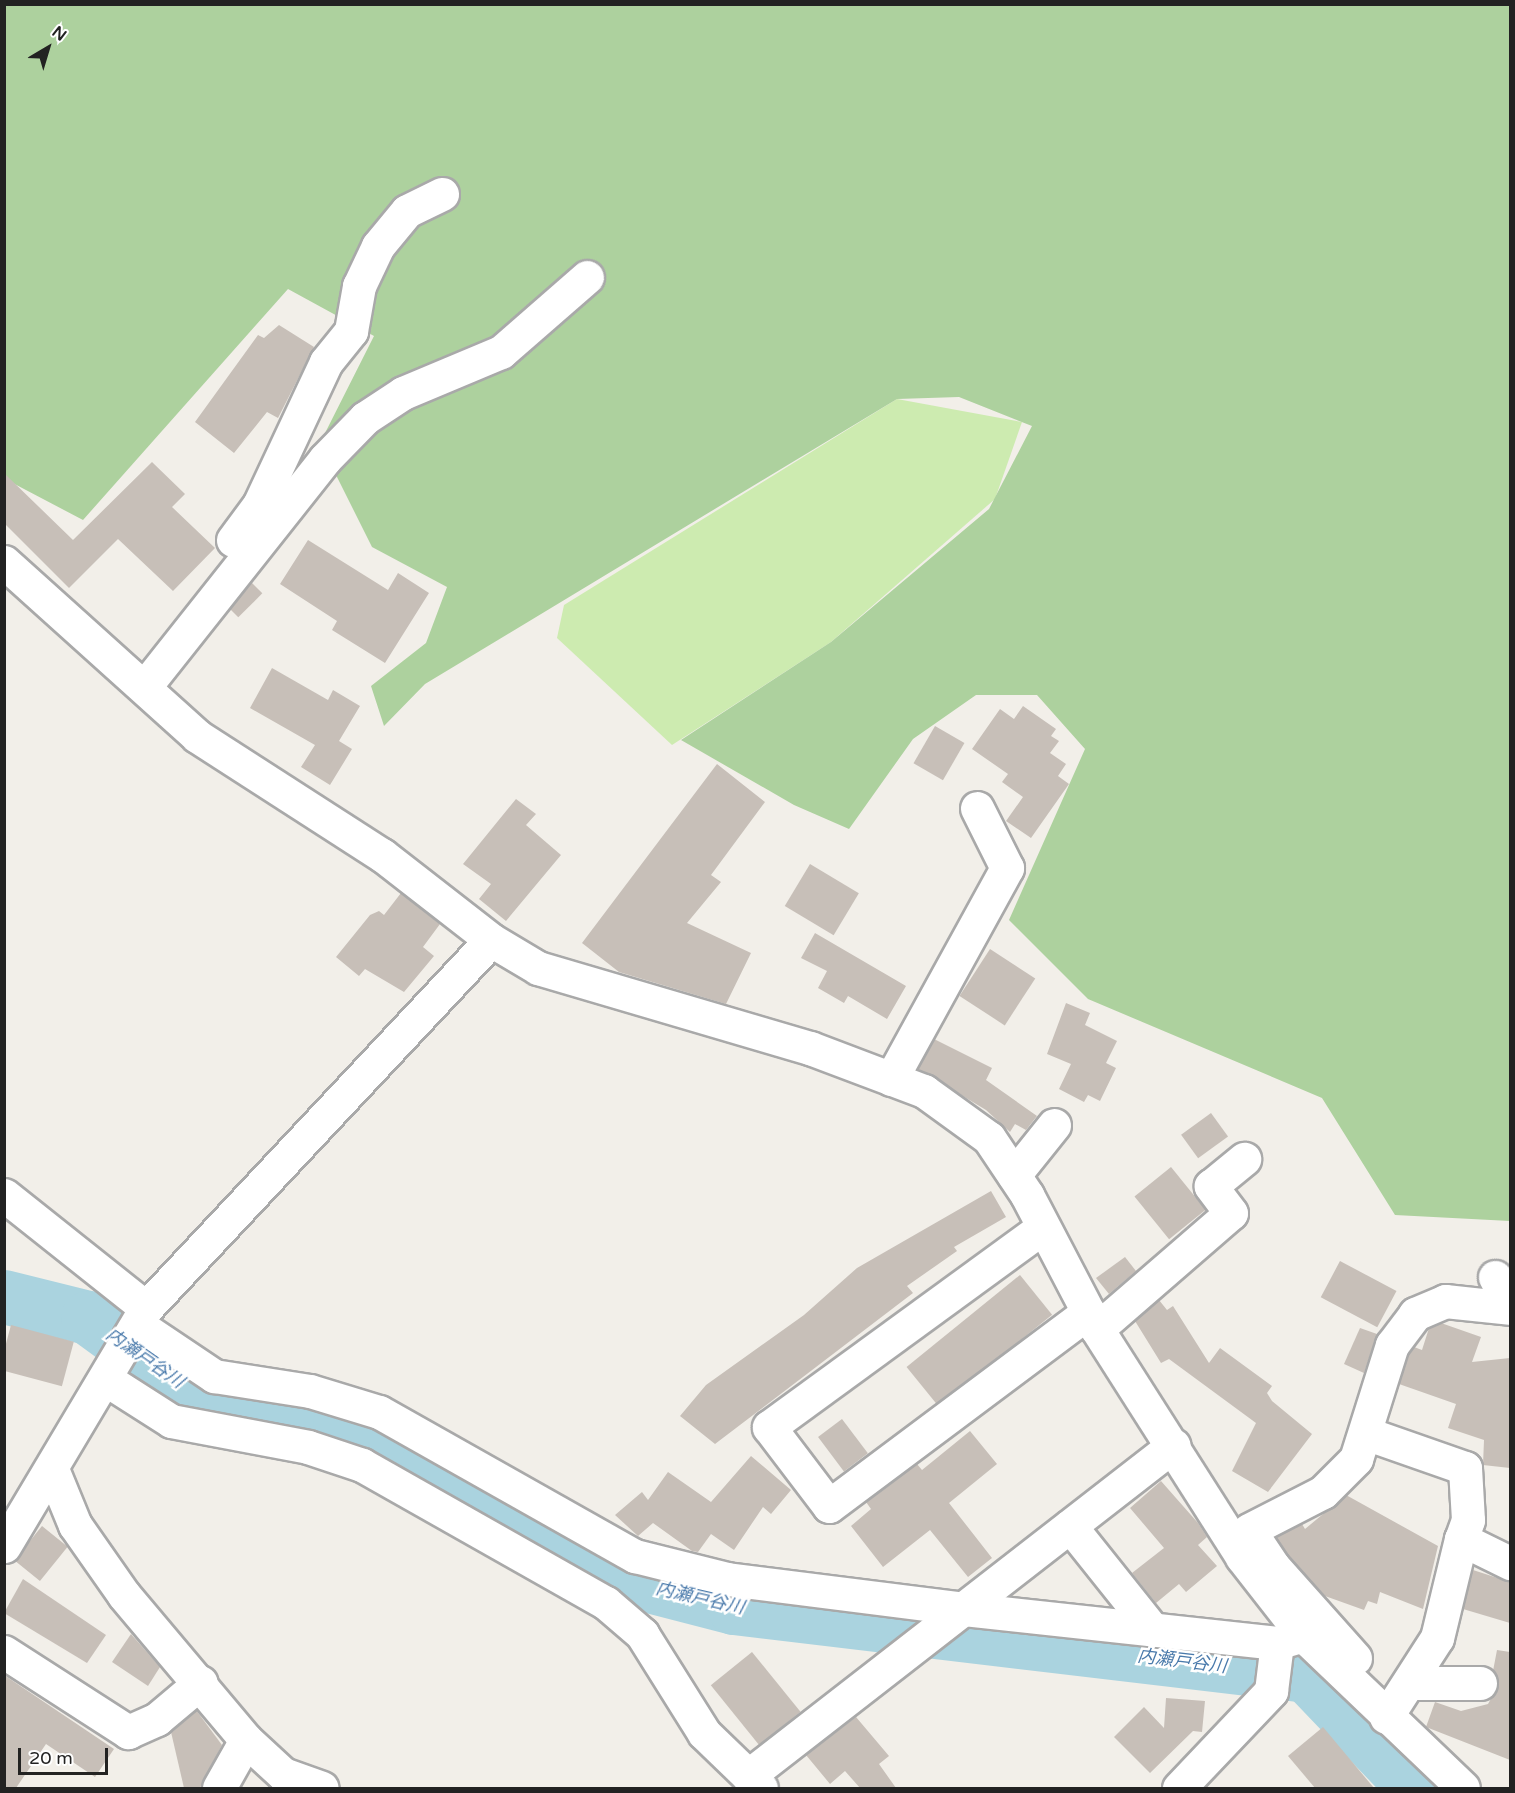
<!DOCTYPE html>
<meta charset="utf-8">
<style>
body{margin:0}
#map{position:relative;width:1515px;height:1793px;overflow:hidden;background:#f2efe9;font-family:"Varela Round","Noto Sans JP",sans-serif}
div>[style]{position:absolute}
.grass>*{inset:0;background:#cdebb0}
.forest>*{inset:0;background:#add19e}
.river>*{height:54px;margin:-27px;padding:0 27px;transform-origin:27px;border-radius:27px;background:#aad3df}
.building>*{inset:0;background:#c7bfb8;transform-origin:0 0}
.roads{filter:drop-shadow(2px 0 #a9a9a9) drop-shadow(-2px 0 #a9a9a9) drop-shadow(0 2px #a9a9a9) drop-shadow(0 -2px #a9a9a9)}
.minor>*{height:33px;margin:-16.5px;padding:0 16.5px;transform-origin:16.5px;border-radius:16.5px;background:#fff}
.tertiary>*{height:33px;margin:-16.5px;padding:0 16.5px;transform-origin:16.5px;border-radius:16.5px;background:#fff}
span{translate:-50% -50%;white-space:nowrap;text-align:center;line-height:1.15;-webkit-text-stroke:5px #fff;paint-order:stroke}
.water-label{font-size:18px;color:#4a7aab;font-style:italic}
.frame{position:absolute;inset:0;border:6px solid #222;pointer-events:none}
.north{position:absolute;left:18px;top:18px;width:60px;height:60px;-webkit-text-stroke:4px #fff;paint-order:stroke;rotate:38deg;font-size:16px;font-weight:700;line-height:24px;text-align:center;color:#222}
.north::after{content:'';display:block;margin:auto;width:21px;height:27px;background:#222;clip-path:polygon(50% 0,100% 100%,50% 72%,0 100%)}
.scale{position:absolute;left:18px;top:1748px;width:90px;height:27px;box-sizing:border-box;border:3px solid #222;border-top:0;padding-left:8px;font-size:18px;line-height:21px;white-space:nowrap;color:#222;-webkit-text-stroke:4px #fff;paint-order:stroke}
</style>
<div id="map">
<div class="grass">
<div style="clip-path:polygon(897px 399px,1022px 422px,995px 499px,831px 642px,672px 745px,557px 638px,564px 605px)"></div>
</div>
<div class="forest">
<div style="clip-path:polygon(4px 5px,1510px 5px,1510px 1221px,1395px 1215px,1322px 1098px,1088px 999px,1009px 920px,1085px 749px,1037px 695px,976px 695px,913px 739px,849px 829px,794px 805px,681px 740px,831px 642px,989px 509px,1032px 426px,959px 397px,897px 399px,425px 684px,384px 726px,371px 686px,426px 643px,447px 587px,372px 547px,320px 443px,374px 336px,288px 289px,83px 520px,5px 479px)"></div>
</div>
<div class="river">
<div style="left:4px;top:1297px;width:87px;rotate:14deg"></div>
<div style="left:88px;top:1318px;width:114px;rotate:36.1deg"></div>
<div style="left:180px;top:1385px;width:59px;rotate:23.1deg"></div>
<div style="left:234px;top:1408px;width:107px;rotate:9.1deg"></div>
<div style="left:340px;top:1425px;width:96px;rotate:23.4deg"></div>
<div style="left:428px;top:1463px;width:238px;rotate:30deg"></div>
<div style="left:634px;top:1582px;width:103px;rotate:14.6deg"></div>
<div style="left:734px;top:1608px;width:577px;rotate:6.77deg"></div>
<div style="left:1307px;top:1676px;width:155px;rotate:46.3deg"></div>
</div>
<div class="building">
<div style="clip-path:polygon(279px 325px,314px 347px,278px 418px,267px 412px,234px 453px,195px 422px,258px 335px,264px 338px)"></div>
<div style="clip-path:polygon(152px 462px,185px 494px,172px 507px,215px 548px,173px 591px,118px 539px,69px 588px,4px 523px,4px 473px,73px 540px)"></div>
<div style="clip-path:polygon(308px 540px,388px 590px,398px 573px,429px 593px,385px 663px,332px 630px,337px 621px,280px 584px)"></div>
<div style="left:251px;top:582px;width:16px;height:34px;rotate:45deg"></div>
<div style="clip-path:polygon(272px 668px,328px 700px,333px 690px,360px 706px,339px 741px,352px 749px,330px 785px,301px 767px,315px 745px,250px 708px)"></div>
<div style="clip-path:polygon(1023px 706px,1056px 729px,1051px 736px,1059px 741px,1050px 753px,1066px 764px,1058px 776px,1069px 784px,1031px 838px,1006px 821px,1023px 797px,1002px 782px,1008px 774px,972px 749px,1000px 709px,1014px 719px)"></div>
<div style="left:935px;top:726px;width:34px;height:43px;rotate:30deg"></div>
<div style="clip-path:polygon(717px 764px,765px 802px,711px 875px,721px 882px,687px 923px,751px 953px,726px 1004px,619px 972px,582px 943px)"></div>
<div style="clip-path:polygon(516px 799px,536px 814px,526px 825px,561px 855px,506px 921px,479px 899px,491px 884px,463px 864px)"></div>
<div style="left:810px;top:864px;width:57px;height:49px;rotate:31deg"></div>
<div style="clip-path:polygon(401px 893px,440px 924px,423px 947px,434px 956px,404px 992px,365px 969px,359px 976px,336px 957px,370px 915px,379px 911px,384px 915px)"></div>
<div style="clip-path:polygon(815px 933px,906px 986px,887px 1019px,848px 996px,844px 1003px,818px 988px,827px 971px,801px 958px)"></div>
<div style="left:990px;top:949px;width:54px;height:56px;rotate:33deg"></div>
<div style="clip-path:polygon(1066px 1003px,1090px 1013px,1085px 1025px,1117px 1041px,1106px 1063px,1116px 1068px,1100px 1101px,1088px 1095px,1084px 1102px,1059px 1089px,1071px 1064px,1047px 1054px)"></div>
<div style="clip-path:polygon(934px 1039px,992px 1068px,986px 1080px,1037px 1116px,1026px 1130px,1015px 1124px,1010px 1132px,986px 1110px,918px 1069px)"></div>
<div style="left:1211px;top:1113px;width:29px;height:37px;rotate:54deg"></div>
<div style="left:1171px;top:1167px;width:55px;height:47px;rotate:51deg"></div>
<div style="clip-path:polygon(991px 1191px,1006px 1217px,954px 1247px,957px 1251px,907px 1286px,913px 1293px,715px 1444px,680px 1416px,706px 1385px,804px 1315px,857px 1268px)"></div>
<div style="clip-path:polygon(1125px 1257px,1136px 1271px,1109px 1294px,1096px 1278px)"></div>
<div style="left:1340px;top:1261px;width:64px;height:41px;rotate:28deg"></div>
<div style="left:1020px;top:1275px;width:51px;height:146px;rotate:51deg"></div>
<div style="clip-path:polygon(1159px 1300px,1167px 1310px,1173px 1306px,1209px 1363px,1220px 1348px,1272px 1386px,1267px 1393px,1272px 1401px,1312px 1434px,1268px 1492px,1232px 1471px,1256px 1423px,1169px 1359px,1161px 1363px,1135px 1321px)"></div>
<div style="clip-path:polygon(1441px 1323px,1481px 1337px,1472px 1362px,1510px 1358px,1510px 1468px,1483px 1465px,1484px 1440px,1448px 1428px,1456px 1404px,1399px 1384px,1409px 1354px,1414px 1347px,1422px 1350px,1429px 1328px)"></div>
<div style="left:11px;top:1325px;width:65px;height:46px;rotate:15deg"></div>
<div style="clip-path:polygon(1360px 1328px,1377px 1334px,1364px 1373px,1344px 1364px)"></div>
<div style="left:842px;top:1419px;width:43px;height:30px;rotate:53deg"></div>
<div style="clip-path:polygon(970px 1431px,997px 1464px,949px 1503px,992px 1558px,968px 1577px,930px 1530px,883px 1567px,851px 1526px,871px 1509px,866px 1502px,917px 1464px,922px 1470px)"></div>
<div style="clip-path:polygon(751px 1456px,791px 1490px,771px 1514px,763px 1507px,734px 1550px,711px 1534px,698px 1552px,692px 1551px,653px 1523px,638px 1536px,615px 1515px,642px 1492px,648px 1500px,668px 1472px,711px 1502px)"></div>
<div style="clip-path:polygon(1161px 1481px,1198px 1523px,1207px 1537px,1198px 1545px,1217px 1566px,1186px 1592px,1179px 1584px,1156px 1603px,1132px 1573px,1164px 1548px,1130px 1508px)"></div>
<div style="clip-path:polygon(1346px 1495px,1438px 1546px,1423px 1609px,1380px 1592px,1377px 1604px,1368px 1601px,1364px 1610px,1325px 1596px,1288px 1555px,1276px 1537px,1302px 1524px,1305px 1529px)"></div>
<div style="left:42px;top:1526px;width:33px;height:44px;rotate:39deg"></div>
<div style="clip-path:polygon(1473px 1570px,1510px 1582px,1510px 1623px,1463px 1609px)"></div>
<div style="clip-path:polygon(23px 1579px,106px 1635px,87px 1663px,4px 1613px)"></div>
<div style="clip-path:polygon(131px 1634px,160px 1667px,148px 1686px,112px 1662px)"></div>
<div style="clip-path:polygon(1497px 1650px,1510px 1652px,1510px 1760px,1426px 1727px,1435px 1702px,1461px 1711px,1488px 1704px,1499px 1684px,1493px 1671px)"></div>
<div style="left:752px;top:1652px;width:77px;height:53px;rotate:51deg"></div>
<div style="clip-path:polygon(4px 1675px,114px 1749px,95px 1777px,46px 1744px,16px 1788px,4px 1788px)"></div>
<div style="clip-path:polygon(1166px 1698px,1205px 1701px,1202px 1732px,1193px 1731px,1150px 1773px,1114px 1737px,1144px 1707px,1164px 1728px)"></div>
<div style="clip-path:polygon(196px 1710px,222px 1745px,200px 1788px,184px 1788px,171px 1732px)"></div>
<div style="clip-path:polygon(856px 1717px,889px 1756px,879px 1764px,896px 1788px,860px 1788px,845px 1771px,830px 1784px,806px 1755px)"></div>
<div style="clip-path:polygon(1323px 1727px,1374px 1788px,1315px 1788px,1288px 1756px)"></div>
</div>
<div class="roads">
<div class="minor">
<div style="left:233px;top:540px;width:44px;rotate:-53.4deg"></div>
<div style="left:259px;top:505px;width:158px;rotate:-64.9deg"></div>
<div style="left:326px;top:362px;width:40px;rotate:-51deg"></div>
<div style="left:351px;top:331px;width:46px;rotate:-79.9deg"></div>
<div style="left:359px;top:286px;width:44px;rotate:-64.6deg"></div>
<div style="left:378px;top:246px;width:45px;rotate:-50.4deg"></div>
<div style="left:407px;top:211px;width:39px;rotate:-26deg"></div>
<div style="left:4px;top:562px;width:260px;rotate:42deg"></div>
<div style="left:197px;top:736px;width:220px;rotate:32.8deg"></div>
<div style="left:382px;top:855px;width:138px;rotate:37.9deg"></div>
<div style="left:491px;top:940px;width:55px;rotate:30.8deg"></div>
<div style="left:538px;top:968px;width:284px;rotate:16.4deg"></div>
<div style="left:810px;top:1048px;width:122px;rotate:20.7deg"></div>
<div style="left:924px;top:1091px;width:80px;rotate:35.9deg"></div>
<div style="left:989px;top:1138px;width:69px;rotate:56.3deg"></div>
<div style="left:1027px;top:1195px;width:151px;rotate:62.4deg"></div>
<div style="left:1097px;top:1329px;width:270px;rotate:57.5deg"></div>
<div style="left:1242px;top:1557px;width:99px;rotate:52deg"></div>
<div style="left:1303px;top:1635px;width:221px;rotate:43.7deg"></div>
<div style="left:146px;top:685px;width:288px;rotate:-51.6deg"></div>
<div style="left:325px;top:459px;width:57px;rotate:-45.7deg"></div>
<div style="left:365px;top:418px;width:45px;rotate:-33.3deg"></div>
<div style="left:403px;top:393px;width:106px;rotate:-22.7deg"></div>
<div style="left:501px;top:352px;width:114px;rotate:-41.1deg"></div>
<div style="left:891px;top:1079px;width:241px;rotate:-61.2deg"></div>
<div style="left:1007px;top:868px;width:67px;rotate:-116.6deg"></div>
<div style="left:1014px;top:1175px;width:64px;rotate:-51.3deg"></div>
<div style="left:1042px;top:1228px;width:338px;rotate:143.9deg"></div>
<div style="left:769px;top:1427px;width:99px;rotate:52.8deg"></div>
<div style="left:829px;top:1506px;width:324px;rotate:-36.8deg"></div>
<div style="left:1495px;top:1277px;width:33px;rotate:63deg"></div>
<div style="left:146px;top:1308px;width:504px;rotate:-46.85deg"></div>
<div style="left:138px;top:1325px;width:92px;rotate:33.9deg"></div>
<div style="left:214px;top:1376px;width:97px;rotate:8.9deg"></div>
<div style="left:310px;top:1391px;width:72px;rotate:16.9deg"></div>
<div style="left:379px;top:1412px;width:294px;rotate:29.4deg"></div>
<div style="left:635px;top:1556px;width:95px;rotate:14deg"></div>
<div style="left:727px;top:1579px;width:239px;rotate:7.2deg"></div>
<div style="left:964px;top:1609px;width:315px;rotate:6.2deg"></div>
<div style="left:1277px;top:1643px;width:27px;rotate:-17deg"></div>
<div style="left:1097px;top:1329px;width:177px;rotate:-40.9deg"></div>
<div style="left:1231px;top:1213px;width:34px;rotate:-127deg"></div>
<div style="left:1211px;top:1186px;width:43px;rotate:-39.3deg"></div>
<div style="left:107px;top:1380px;width:76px;rotate:32.6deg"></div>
<div style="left:171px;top:1421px;width:139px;rotate:10.7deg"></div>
<div style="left:308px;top:1447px;width:57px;rotate:18.4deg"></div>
<div style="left:362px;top:1465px;width:280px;rotate:29.5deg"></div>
<div style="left:606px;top:1603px;width:48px;rotate:40.7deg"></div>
<div style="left:642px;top:1634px;width:117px;rotate:57.9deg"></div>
<div style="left:704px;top:1733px;width:79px;rotate:44deg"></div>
<div style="left:1365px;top:1433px;width:106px;rotate:19.3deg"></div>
<div style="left:1465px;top:1468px;width:52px;rotate:86.7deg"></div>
<div style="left:1468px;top:1520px;width:20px;rotate:110deg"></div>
<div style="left:52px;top:1469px;width:61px;rotate:67.7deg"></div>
<div style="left:75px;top:1525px;width:85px;rotate:55deg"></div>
<div style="left:124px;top:1595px;width:189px;rotate:49.9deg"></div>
<div style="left:246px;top:1740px;width:55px;rotate:119.4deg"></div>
<div style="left:1070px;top:1526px;width:133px;rotate:51.4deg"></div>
<div style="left:4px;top:1652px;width:148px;rotate:32.8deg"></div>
<div style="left:128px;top:1732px;width:32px;rotate:-24deg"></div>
<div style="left:157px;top:1719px;width:57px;rotate:-40.1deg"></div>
<div style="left:1355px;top:1658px;width:123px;rotate:-131.7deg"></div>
<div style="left:1273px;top:1566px;width:43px;rotate:-123.7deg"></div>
<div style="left:1249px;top:1530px;width:83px;rotate:-27.2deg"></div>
<div style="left:1323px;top:1492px;width:47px;rotate:-45deg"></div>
<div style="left:1356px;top:1459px;width:120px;rotate:-72.5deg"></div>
<div style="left:1392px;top:1345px;width:39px;rotate:-53deg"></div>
<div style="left:1415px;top:1314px;width:33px;rotate:-23deg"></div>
<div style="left:1445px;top:1301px;width:65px;rotate:6.1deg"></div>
<div style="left:1411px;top:1683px;width:69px"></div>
<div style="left:1386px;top:1717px;width:94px;rotate:-57.2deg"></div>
<div style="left:1437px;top:1638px;width:102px;rotate:-76.4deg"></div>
<div style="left:1461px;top:1539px;width:55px;rotate:26.1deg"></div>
<div style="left:246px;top:1740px;width:50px;rotate:42.6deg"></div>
<div style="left:283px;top:1774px;width:41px;rotate:19.7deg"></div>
<div style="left:748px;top:1776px;width:539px;rotate:-37.85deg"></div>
<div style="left:1179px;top:1788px;width:134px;rotate:-46.5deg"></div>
<div style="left:1271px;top:1691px;width:48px;rotate:-82.9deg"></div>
</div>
<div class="tertiary">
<div style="left:4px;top:1195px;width:181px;rotate:38.5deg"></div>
<div style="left:146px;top:1308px;width:277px;rotate:120.8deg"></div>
</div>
</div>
<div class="water-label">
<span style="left:145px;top:1358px;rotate:35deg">内瀬戸谷川</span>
<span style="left:700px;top:1598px;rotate:13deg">内瀬戸谷川</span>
<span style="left:1182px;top:1661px;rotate:7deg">内瀬戸谷川</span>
</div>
<div class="frame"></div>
<div class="north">N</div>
<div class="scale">20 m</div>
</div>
